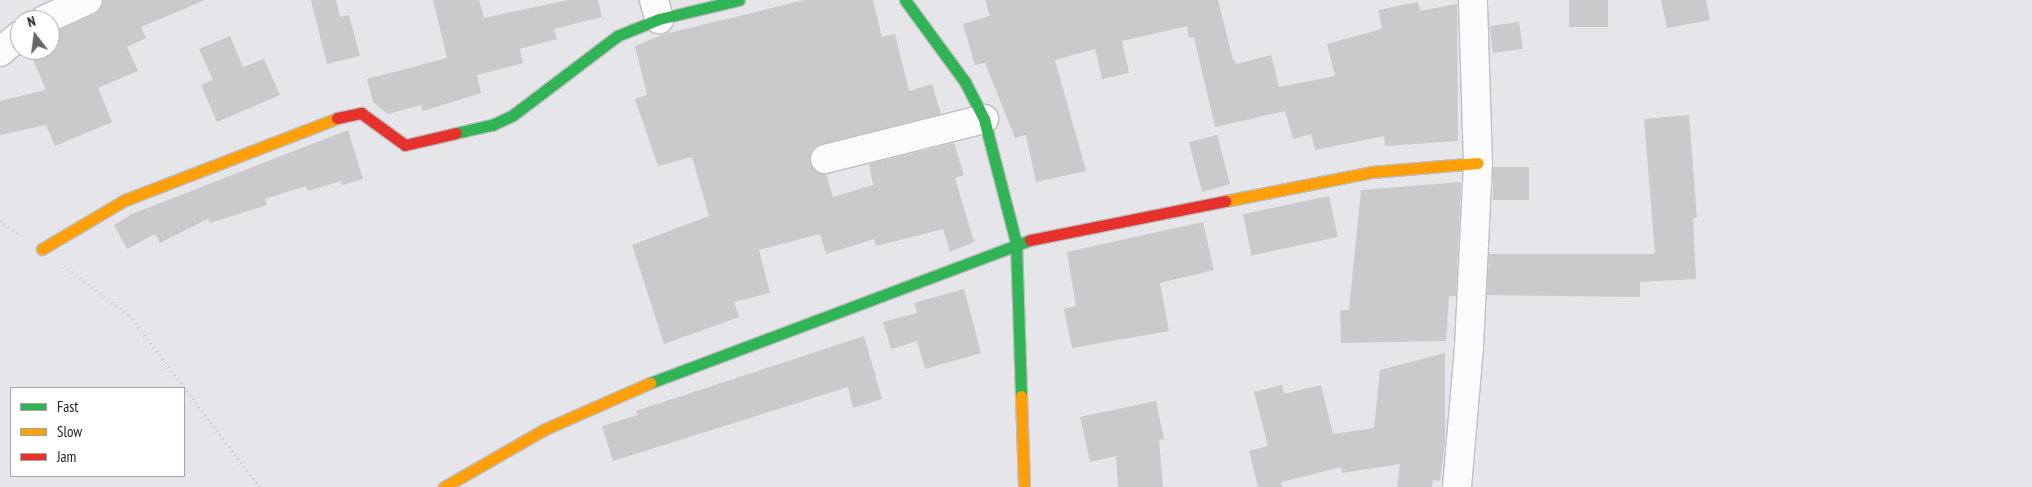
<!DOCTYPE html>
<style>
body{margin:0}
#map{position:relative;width:2032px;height:487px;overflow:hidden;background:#e5e5ea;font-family:"PT Sans Narrow",sans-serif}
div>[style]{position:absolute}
.building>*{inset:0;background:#cacacc;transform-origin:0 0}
.path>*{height:3px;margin-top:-1.5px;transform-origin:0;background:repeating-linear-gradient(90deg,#c6c6c7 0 1px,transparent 0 5px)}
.roads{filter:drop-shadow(1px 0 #bebec2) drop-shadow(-1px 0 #bebec2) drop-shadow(0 1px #bebec2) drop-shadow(0 -1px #bebec2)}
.street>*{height:28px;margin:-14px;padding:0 14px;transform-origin:14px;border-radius:14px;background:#fbfbfc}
.fast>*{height:11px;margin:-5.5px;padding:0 5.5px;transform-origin:5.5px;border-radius:5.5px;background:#30b455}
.slow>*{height:11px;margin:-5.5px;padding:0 5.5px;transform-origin:5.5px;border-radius:5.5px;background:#ff9f0a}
.jam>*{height:11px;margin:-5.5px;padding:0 5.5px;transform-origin:5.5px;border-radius:5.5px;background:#e5322d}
span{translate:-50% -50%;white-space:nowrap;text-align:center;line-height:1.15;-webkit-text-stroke:4px #fff;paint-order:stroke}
.legend{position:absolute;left:10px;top:387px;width:175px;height:90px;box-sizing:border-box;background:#fff;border:1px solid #a7a6a7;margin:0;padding:6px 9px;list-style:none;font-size:15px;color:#222124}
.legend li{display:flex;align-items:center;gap:10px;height:25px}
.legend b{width:25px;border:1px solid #a7a6a7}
.north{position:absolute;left:10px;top:10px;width:50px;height:50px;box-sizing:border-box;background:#fff;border:1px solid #a7a6a7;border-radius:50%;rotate:345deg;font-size:14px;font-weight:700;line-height:20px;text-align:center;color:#222124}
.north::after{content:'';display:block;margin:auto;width:18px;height:22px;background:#666669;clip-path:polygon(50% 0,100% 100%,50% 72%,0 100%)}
</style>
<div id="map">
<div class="building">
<div style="clip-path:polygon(103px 0,205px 0,141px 27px,146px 38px,127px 47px,138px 71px,98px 88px,112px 122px,55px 146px,46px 125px,0 135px,0 101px,46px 90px,29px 50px,50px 50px,50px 34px,95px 14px)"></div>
<div style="clip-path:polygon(311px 0,336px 0,340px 17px,349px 15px,360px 56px,327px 64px)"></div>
<div style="clip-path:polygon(433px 0,479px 0,484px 18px,568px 0,598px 0,602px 17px,554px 29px,557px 39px,520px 49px,523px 63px,477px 75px,481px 93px,423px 111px,421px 105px,388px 114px,373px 102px,367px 79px,447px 58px)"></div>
<div style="clip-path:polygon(805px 0,873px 0,882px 37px,895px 34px,909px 91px,932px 84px,941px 114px,815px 147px,810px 163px,814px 170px,826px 174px,833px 197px,873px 185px,869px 164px,954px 143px,964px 175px,955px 178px,974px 242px,950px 252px,943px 229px,876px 246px,874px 239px,826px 254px,820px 234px,759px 250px,770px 293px,734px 302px,739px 317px,664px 344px,632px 245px,709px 216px,692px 157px,658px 166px,635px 99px,647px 95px,635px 46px,664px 34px)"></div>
<div style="clip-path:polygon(985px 0,1218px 0,1233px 60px,1237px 64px,1271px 55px,1279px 87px,1335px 76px,1327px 44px,1382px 29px,1378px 10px,1418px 2px,1420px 11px,1457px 4px,1458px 141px,1385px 146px,1384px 136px,1315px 150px,1311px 134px,1293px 139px,1285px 111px,1215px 127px,1194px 37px,1189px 38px,1187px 26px,1122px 41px,1129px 73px,1102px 79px,1095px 49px,1055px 60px,1086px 171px,1036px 182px,1026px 135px,1015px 138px,985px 63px,975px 65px,963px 24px,990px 16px)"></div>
<div style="left:1569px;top:0;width:39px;height:27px"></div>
<div style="clip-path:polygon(1661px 0,1706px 0,1710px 20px,1667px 28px)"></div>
<div style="left:1519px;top:22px;width:27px;height:30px;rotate:82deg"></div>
<div style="clip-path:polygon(230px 36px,243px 67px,264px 59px,280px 95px,217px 122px,201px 85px,213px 80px,199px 49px)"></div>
<div style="clip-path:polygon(1689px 115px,1697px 218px,1693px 218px,1696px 279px,1640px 282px,1640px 297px,1487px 295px,1489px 254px,1655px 254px,1644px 119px)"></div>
<div style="clip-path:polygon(348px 130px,363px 179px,342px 185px,341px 181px,308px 191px,306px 186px,265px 199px,267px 205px,210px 223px,208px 219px,160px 243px,155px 234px,127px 249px,114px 225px,132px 214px)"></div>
<div style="left:1217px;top:135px;width:51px;height:29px;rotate:75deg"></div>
<div style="left:1493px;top:167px;width:36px;height:33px"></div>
<div style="clip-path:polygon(1461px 182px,1456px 296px,1449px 296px,1446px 341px,1341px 343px,1340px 310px,1349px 310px,1361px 190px)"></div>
<div style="left:1329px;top:196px;width:42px;height:88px;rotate:78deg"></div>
<div style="clip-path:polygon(1203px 222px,1214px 270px,1160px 283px,1169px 331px,1072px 348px,1064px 309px,1076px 306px,1067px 252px)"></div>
<div style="clip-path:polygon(964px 289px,981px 353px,925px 369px,917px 341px,891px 349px,883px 322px,917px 313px,914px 303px)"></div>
<div style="clip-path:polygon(864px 336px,882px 399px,853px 408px,848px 387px,613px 461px,602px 426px,638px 415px,636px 411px)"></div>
<div style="clip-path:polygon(1445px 353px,1445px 442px,1440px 481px,1433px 480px,1432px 487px,1397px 487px,1400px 464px,1342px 473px,1341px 467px,1281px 482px,1282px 487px,1258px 487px,1249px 451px,1268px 446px,1254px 392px,1282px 385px,1284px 394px,1321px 385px,1333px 434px,1374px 428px,1380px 370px)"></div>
<div style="clip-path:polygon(1156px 401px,1164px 439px,1159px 440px,1163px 487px,1118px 487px,1116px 456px,1090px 462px,1080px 417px)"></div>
</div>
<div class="path">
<div style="left:0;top:221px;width:24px;rotate:35deg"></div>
<div style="left:64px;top:266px;width:81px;rotate:37deg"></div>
<div style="left:129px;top:315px;width:216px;rotate:52.9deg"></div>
</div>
<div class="roads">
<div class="street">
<div style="left:654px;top:0;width:20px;rotate:75deg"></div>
<div style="left:44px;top:20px;width:48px;rotate:-24.4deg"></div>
<div style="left:0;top:52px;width:26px;rotate:-40deg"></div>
<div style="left:825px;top:159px;width:164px;rotate:-14.1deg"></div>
<div style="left:1457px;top:487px;width:141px;rotate:-85.1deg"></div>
<div style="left:1469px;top:347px;width:184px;rotate:-87.2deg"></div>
<div style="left:1478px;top:163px;width:163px;rotate:-91.8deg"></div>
</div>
<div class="fast">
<div style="left:905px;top:0;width:102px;rotate:53.8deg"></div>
<div style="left:965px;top:82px;width:42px;rotate:62.8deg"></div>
<div style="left:984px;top:119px;width:128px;rotate:75.5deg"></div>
<div style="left:1016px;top:243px;width:153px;rotate:88.1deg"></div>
<div style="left:456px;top:133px;width:37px;rotate:-13deg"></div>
<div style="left:492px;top:125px;width:23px;rotate:-25deg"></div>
<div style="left:513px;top:115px;width:131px;rotate:-37.2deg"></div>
<div style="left:617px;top:36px;width:45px;rotate:-22deg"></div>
<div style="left:659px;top:19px;width:82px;rotate:-13.4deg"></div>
<div style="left:650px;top:383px;width:406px;rotate:-20.6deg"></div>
</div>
<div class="slow">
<div style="left:1225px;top:201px;width:149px;rotate:-11.2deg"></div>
<div style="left:1371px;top:172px;width:107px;rotate:-4.8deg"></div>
<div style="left:42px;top:249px;width:96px;rotate:-30.6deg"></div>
<div style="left:125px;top:200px;width:227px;rotate:-21.1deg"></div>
<div style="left:1021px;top:396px;width:91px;rotate:88.1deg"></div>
<div style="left:444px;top:487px;width:116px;rotate:-29.9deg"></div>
<div style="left:545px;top:429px;width:115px;rotate:-23.7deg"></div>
</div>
<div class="jam">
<div style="left:337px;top:118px;width:25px;rotate:-12deg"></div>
<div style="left:361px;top:113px;width:54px;rotate:36deg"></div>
<div style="left:405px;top:145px;width:52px;rotate:-13.2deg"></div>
<div style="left:1030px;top:240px;width:199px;rotate:-11.3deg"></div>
</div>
</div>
<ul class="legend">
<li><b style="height:6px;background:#30b455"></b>Fast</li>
<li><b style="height:6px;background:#ff9f0a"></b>Slow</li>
<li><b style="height:6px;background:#e5322d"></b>Jam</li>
</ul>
<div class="north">N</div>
</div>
